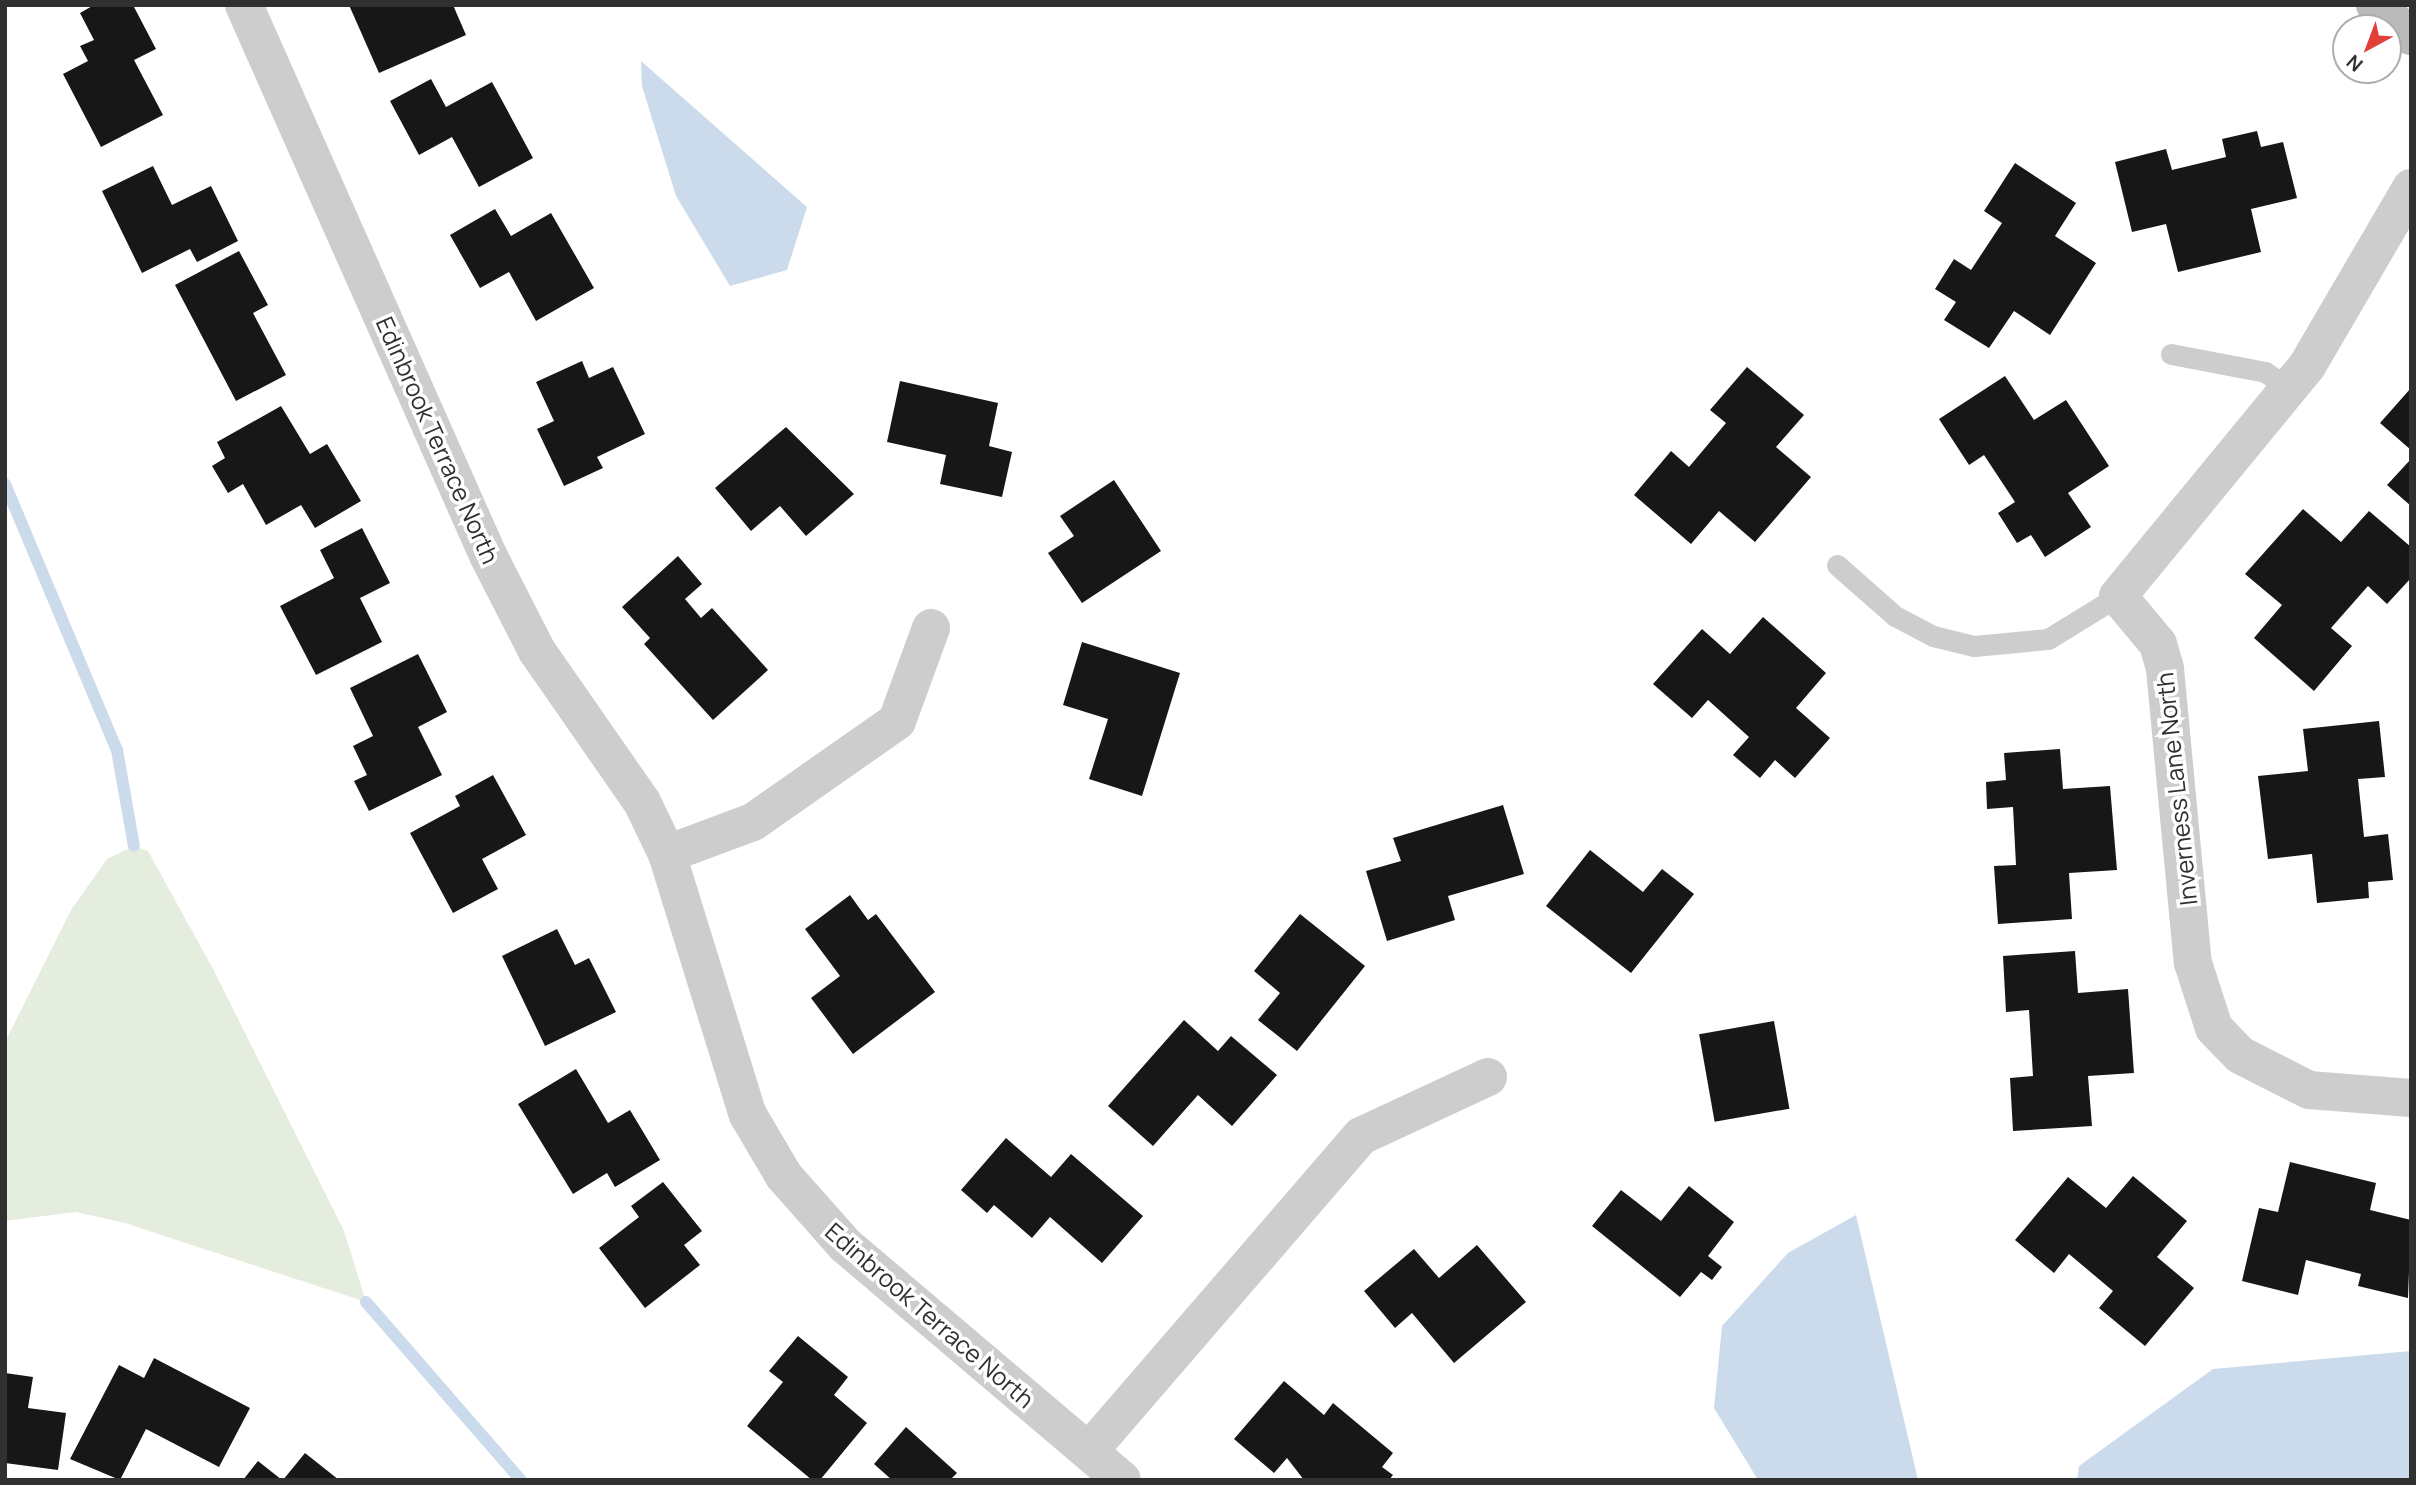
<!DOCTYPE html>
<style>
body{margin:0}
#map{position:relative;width:2416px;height:1485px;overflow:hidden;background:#fff;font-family:Manrope,sans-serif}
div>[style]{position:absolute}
.green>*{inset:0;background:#e5eddf}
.water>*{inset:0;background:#cbdbec}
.stream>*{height:12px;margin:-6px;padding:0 6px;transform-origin:6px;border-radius:6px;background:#cbdbec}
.building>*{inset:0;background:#171717;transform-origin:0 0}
.service>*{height:21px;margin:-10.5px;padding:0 10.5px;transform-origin:10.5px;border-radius:10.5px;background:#cdcdcd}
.minor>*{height:38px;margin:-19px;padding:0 19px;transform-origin:19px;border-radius:19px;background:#cdcdcd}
.secondary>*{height:38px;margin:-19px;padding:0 19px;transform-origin:19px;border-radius:19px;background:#bababa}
span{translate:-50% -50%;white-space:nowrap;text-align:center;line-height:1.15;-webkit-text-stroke:7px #fff;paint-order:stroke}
.street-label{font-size:24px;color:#303030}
.frame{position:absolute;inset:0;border:7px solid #303030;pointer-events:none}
.north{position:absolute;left:2332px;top:14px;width:70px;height:70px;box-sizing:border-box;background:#fff;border:2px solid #acacac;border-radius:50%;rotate:221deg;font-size:19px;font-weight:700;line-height:28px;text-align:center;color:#303030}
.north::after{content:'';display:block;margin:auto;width:24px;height:32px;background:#e23f37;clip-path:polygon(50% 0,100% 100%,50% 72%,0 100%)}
</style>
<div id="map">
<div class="green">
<div style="clip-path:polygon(134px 846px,148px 851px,213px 969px,344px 1231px,366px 1302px,125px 1223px,76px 1212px,5px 1221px,5px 1042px,71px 910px,107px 859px)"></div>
</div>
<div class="water">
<div style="clip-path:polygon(641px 61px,807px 207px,787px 270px,730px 286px,676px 196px,642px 86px)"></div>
<div style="clip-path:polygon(1856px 1215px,1918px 1480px,1758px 1480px,1714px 1408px,1722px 1326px,1788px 1253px)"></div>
<div style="clip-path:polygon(2411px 1351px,2411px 1480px,2077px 1480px,2079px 1466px,2213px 1369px)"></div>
</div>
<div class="stream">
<div style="left:5px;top:484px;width:289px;rotate:67.2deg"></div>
<div style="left:117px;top:750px;width:97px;rotate:80deg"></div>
<div style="left:366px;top:1302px;width:236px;rotate:49deg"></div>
</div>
<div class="building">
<div style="clip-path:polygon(94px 5px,133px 5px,156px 49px,134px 60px,163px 115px,101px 147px,63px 74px,88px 61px,80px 46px,94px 40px,80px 13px)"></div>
<div style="clip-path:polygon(349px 5px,453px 5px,466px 35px,379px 73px)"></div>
<div style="clip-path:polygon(431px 79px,446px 107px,492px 82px,533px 158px,479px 187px,452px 137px,419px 155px,390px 101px)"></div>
<div style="clip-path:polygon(2257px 131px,2261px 147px,2283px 142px,2297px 198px,2251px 209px,2261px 252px,2178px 272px,2166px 224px,2132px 232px,2115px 162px,2166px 149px,2172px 170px,2226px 157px,2222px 139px)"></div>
<div style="clip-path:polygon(2015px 163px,2076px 203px,2055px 236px,2096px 263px,2050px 335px,2014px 311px,1989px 348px,1944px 320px,1956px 302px,1935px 289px,1954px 259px,1971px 270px,2002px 223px,1984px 211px)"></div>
<div style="clip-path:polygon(153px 166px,172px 205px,211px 186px,238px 241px,197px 262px,190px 249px,142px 273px,102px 191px)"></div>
<div style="clip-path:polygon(495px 209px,511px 236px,551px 213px,594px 288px,536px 321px,509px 272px,480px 288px,450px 235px)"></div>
<div style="clip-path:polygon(239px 251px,268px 305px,253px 313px,286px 375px,236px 401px,175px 285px)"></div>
<div style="clip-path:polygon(582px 361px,589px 378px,613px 367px,645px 434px,597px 457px,603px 468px,564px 486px,537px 429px,554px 421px,536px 382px)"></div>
<div style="clip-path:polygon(1747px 367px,1804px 415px,1776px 447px,1811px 477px,1755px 542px,1719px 511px,1691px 544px,1634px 495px,1671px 451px,1689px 467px,1726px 423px,1710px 410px)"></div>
<div style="clip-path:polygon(2005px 376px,2034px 420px,2066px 400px,2109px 466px,2068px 493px,2091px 527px,2045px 557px,2031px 535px,2017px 543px,1998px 513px,2015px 502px,1984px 455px,1969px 465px,1939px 419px)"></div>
<div style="clip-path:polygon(900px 381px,998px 403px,989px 446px,1012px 452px,1002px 497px,940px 484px,946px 455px,887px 442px)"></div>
<div style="clip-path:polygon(2411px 388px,2411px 450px,2380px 423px)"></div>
<div style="clip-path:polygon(281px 406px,310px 454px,327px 444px,361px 501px,315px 528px,301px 505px,266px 525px,243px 484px,228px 493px,212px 466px,225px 458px,217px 442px)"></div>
<div style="clip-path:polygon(786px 427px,854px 494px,806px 536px,780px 506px,751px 531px,715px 488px)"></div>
<div style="clip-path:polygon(2411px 459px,2411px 506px,2387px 485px)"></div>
<div style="clip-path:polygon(1114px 480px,1161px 551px,1082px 603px,1048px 553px,1074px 536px,1060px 516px)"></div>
<div style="clip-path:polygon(2303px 509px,2341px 542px,2369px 511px,2411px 547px,2411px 578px,2387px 604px,2368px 586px,2331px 628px,2352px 646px,2314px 691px,2254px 638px,2282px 605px,2245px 574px)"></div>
<div style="clip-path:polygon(362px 528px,390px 583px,360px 598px,382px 642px,316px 675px,280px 606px,334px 578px,320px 550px)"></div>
<div style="clip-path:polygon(678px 556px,702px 584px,685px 599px,701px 618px,712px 608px,768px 670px,713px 720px,644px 644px,650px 638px,622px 607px)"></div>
<div style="clip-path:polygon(1763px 617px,1826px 673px,1796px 708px,1830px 738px,1795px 778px,1775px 760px,1760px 778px,1733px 755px,1749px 737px,1708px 700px,1692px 718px,1653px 684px,1702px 629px,1730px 654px)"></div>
<div style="clip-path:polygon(1082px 642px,1180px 673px,1142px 796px,1089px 779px,1108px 719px,1063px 705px)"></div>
<div style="clip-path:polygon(418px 654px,447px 712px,418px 727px,442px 775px,369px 811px,354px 781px,367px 775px,353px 746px,373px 736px,350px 688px)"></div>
<div style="clip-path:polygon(2379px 721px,2385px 777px,2358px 779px,2364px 837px,2388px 834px,2393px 880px,2368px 882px,2369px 898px,2317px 903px,2312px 854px,2268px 859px,2258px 776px,2308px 771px,2303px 729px)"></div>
<div style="clip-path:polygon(2060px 749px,2063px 789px,2110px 786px,2117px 870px,2069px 873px,2072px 919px,1998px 924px,1994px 866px,2016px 865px,2013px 807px,1987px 809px,1986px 782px,2006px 780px,2004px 753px)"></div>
<div style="clip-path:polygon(493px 775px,526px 835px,482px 859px,498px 889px,453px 913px,410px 833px,460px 806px,455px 796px)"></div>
<div style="clip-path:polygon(1503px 805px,1524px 874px,1448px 896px,1455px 920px,1387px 941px,1366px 871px,1401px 861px,1393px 838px)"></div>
<div style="clip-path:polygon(1590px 850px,1643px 892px,1662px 869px,1694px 894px,1631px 973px,1546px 906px)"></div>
<div style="clip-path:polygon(850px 895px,868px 920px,876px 914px,935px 992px,853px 1054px,811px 998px,840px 976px,805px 929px)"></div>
<div style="clip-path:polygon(1300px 914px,1365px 966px,1297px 1051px,1258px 1020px,1280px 993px,1254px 971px)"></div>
<div style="clip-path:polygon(557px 929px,575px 965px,589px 958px,616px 1012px,545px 1046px,502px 956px)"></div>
<div style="clip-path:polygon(2075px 951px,2078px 993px,2128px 989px,2134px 1073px,2088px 1076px,2092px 1126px,2013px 1131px,2010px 1078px,2033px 1076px,2029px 1010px,2006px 1012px,2003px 956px)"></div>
<div style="clip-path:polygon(1184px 1020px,1218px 1051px,1231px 1036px,1277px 1075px,1232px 1126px,1198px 1095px,1153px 1146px,1108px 1106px)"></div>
<div style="left:1774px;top:1021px;width:89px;height:76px;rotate:80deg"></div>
<div style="clip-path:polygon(576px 1069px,608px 1123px,630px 1110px,660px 1160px,615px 1187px,607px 1173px,573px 1194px,518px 1104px)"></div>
<div style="clip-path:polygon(1006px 1138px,1051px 1177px,1071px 1154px,1143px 1216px,1102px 1263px,1050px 1217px,1032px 1238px,994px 1205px,987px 1213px,961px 1190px)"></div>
<div style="clip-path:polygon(2290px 1162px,2376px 1183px,2370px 1210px,2411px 1220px,2408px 1298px,2358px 1286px,2361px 1274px,2306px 1260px,2298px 1295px,2242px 1281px,2259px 1208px,2278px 1212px)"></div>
<div style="clip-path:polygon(2133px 1176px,2187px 1221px,2157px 1257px,2194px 1288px,2145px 1346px,2099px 1308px,2113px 1291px,2069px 1254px,2054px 1273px,2015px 1240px,2068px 1177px,2106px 1208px)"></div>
<div style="clip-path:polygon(663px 1182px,702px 1231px,684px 1245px,700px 1265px,645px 1308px,599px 1248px,639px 1217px,631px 1206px)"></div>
<div style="clip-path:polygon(1689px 1186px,1734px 1222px,1708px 1256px,1722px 1267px,1712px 1280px,1701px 1272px,1680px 1297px,1592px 1226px,1621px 1190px,1661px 1221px)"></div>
<div style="clip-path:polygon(1477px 1245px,1526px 1302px,1454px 1363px,1412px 1313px,1395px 1328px,1364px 1291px,1414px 1249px,1439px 1278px)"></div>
<div style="clip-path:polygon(798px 1336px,848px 1377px,834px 1395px,867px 1423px,820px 1480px,812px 1480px,747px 1426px,783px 1382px,769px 1371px)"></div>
<div style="clip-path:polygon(154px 1358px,250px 1408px,219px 1467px,146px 1429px,120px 1480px,70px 1459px,119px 1365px,144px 1378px)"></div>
<div style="clip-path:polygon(5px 1373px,33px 1377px,28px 1408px,66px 1413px,58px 1470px,5px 1463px)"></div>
<div style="clip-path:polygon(1284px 1381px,1324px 1415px,1333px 1403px,1393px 1453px,1382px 1467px,1393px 1475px,1389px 1480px,1304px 1480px,1287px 1458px,1274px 1473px,1234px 1439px)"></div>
<div style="clip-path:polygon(906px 1427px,957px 1473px,950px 1480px,892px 1480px,874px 1464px)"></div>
<div style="clip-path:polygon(305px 1453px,339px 1480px,283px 1480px)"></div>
<div style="clip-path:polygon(258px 1461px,282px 1480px,243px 1480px)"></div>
</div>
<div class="service">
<div style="left:2171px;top:354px;width:96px;rotate:10.8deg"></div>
<div style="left:2265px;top:372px;width:30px;rotate:34deg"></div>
<div style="left:1837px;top:565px;width:77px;rotate:41.3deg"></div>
<div style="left:1895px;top:616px;width:43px;rotate:27.8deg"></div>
<div style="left:1933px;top:636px;width:42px;rotate:13.7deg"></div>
<div style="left:1974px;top:646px;width:74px;rotate:-5.4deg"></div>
<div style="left:2048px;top:639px;width:82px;rotate:-31.6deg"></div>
</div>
<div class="minor">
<div style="left:244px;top:5px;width:602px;rotate:66.08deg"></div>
<div style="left:488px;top:555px;width:108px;rotate:63deg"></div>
<div style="left:537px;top:651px;width:184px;rotate:55.2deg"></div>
<div style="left:642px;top:802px;width:58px;rotate:64.3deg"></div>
<div style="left:667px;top:854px;width:273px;rotate:72.8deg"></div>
<div style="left:748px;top:1115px;width:71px;rotate:59.5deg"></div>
<div style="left:784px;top:1176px;width:92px;rotate:48.5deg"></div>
<div style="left:845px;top:1245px;width:363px;rotate:40.3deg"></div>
<div style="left:2411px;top:188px;width:206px;rotate:120.3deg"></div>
<div style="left:2307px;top:366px;width:298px;rotate:129.4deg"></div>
<div style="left:2118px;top:596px;width:62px;rotate:50.2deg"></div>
<div style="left:2158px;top:644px;width:26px;rotate:74deg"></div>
<div style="left:2165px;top:669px;width:295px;rotate:84.6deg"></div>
<div style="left:2193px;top:963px;width:68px;rotate:72.1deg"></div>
<div style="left:2214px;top:1028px;width:37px;rotate:46deg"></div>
<div style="left:2240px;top:1055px;width:77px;rotate:26.9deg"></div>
<div style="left:2309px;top:1090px;width:102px;rotate:4.5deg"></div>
<div style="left:667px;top:854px;width:92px;rotate:-20.4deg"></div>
<div style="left:753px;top:822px;width:176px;rotate:-35deg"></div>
<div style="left:897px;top:721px;width:99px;rotate:-69.9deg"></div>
<div style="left:1089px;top:1451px;width:416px;rotate:-49.2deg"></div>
<div style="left:1361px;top:1136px;width:140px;rotate:-24.9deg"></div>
</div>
<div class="secondary">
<div style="left:2375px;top:5px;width:48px;rotate:40.7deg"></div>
</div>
<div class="street-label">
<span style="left:438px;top:440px;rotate:66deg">Edinbrook Terrace North</span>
<span style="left:2176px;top:789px;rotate:-96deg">Inverness Lane North</span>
<span style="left:930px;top:1315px;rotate:41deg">Edinbrook Terrace North</span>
</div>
<div class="frame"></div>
<div class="north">N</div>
</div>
